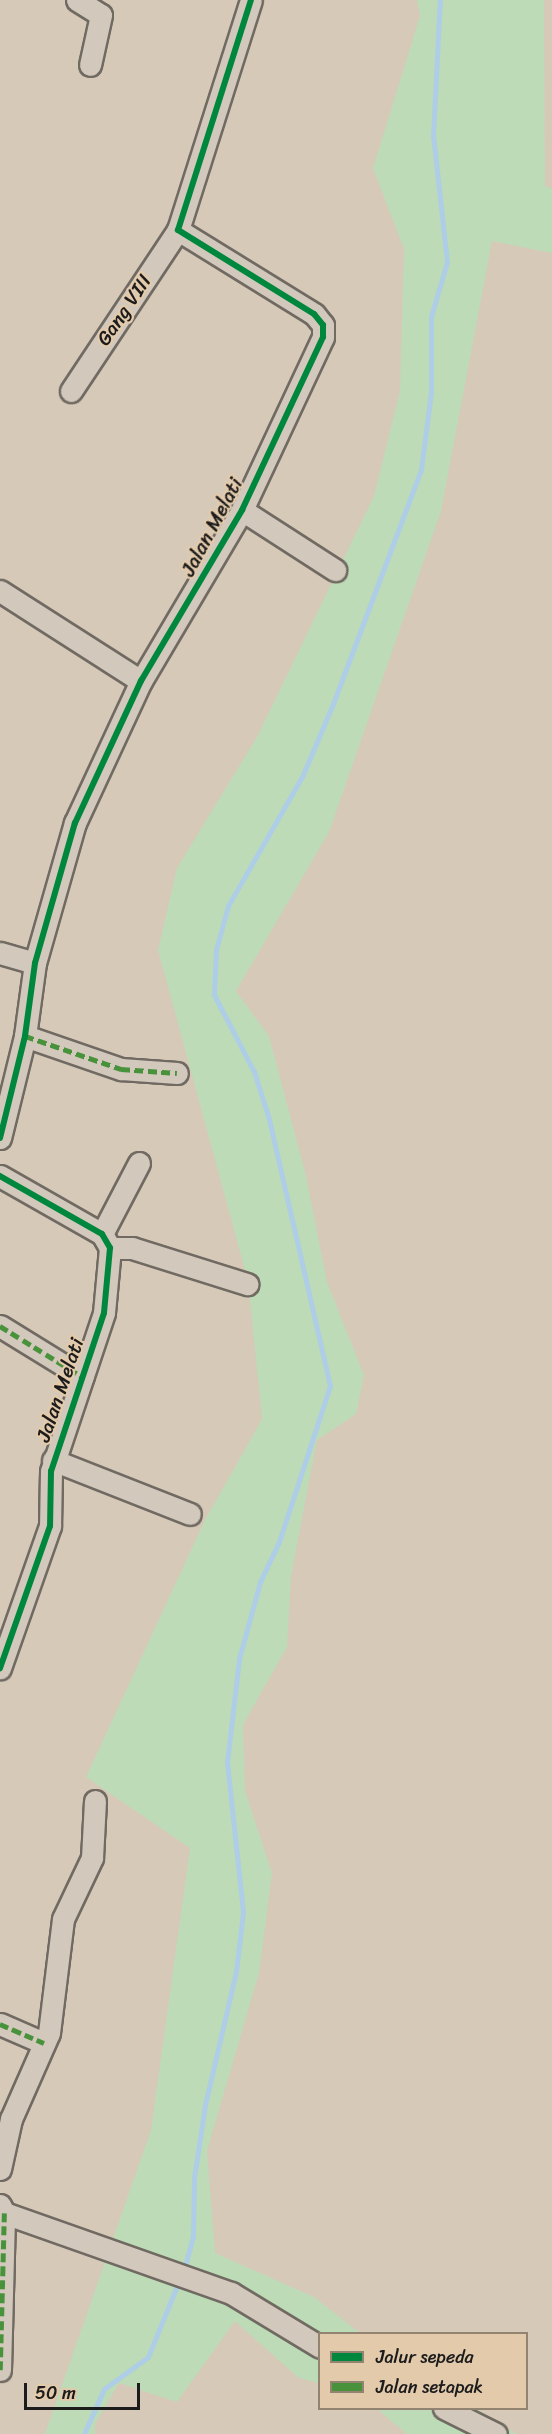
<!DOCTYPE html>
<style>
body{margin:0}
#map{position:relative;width:552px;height:2434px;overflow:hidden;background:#d6c9b8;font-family:Sriracha,sans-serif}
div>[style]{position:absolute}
.green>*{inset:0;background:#bddbb6}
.stream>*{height:4.5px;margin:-2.25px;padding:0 2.25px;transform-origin:2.25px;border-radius:2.25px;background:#adcee6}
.roads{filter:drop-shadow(2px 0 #706a62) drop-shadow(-2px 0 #706a62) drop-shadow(0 2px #706a62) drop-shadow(0 -2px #706a62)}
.minor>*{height:21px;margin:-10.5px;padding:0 10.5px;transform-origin:10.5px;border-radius:10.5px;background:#d2c8bc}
.quiet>*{height:4.5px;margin-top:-2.25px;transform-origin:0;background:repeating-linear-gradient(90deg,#49923c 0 9px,transparent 0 13.5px)}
.cycleway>*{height:6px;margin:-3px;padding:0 3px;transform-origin:3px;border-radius:3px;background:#00873e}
span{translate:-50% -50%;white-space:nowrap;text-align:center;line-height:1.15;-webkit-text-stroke:4.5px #e3caab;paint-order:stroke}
.street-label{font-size:20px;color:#1c1c1c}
.legend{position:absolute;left:318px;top:2332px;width:210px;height:78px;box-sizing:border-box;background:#e3caab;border:2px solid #938472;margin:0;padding:8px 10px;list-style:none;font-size:18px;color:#1c1c1c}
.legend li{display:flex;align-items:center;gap:12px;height:30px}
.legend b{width:30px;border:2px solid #938472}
.scale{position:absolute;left:24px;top:2383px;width:116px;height:27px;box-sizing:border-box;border:3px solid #1c1c1c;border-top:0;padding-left:8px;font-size:18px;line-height:21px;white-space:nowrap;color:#1c1c1c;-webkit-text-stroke:4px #e3caab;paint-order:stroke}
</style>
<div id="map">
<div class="green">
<div style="clip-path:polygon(417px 0,544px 0,545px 186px,552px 189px,552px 253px,492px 241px,441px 511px,329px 832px,236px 991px,269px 1036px,306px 1176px,327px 1282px,364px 1375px,356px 1414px,317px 1440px,291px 1576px,287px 1647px,243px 1725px,245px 1791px,272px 1873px,259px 1973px,207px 2151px,215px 2253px,314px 2297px,360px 2333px,320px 2334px,319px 2383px,299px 2378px,235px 2321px,177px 2402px,119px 2383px,95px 2424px,95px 2434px,45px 2434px,151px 2130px,190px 1848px,86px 1777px,205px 1520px,262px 1419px,248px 1281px,158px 950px,177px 868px,257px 737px,374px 496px,400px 391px,404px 249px,373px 168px,420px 16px)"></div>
<div style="clip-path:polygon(377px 2409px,477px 2409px,517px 2434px,407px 2434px)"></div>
</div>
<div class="stream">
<div style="left:184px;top:2270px;width:34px;rotate:-75deg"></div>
<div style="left:193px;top:2237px;width:59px;rotate:-89deg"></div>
<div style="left:194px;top:2178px;width:74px;rotate:-81.4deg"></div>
<div style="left:205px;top:2105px;width:137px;rotate:-76.9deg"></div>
<div style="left:236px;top:1972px;width:60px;rotate:-83.3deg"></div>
<div style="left:243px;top:1912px;width:150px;rotate:-96.1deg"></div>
<div style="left:227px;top:1763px;width:105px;rotate:-83.4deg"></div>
<div style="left:239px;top:1659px;width:80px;rotate:-74.7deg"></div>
<div style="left:260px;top:1582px;width:44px;rotate:-64.6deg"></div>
<div style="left:279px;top:1542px;width:164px;rotate:-71.9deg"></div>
<div style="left:330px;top:1386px;width:277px;rotate:-102.9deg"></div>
<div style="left:268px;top:1116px;width:46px;rotate:-107.7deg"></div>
<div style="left:254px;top:1072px;width:87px;rotate:-117.5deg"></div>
<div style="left:214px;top:995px;width:45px;rotate:-87.5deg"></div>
<div style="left:216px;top:950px;width:46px;rotate:-74.7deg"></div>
<div style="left:228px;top:906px;width:149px;rotate:-60.2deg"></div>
<div style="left:302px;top:777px;width:79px;rotate:-67deg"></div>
<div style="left:333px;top:704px;width:250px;rotate:-69.4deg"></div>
<div style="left:421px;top:470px;width:79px;rotate:-82.7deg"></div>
<div style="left:431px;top:392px;width:75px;rotate:-90deg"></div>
<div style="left:431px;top:317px;width:57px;rotate:-73.8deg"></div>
<div style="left:447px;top:262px;width:127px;rotate:-96.3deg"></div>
<div style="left:433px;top:136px;width:136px;rotate:-87.1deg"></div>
<div style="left:84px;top:2434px;width:49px;rotate:-66deg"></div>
<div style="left:104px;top:2389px;width:54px;rotate:-36deg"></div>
<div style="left:148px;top:2357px;width:82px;rotate:-67.8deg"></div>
</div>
<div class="roads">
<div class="minor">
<div style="left:77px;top:0;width:28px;rotate:32deg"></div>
<div style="left:101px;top:15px;width:51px;rotate:102.4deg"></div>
<div style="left:71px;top:391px;width:193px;rotate:-56.4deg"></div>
<div style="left:242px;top:510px;width:111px;rotate:32.8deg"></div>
<div style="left:0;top:591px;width:167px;rotate:32.6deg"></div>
<div style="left:0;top:953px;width:36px;rotate:16deg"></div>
<div style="left:25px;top:1036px;width:102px;rotate:19deg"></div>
<div style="left:121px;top:1069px;width:56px;rotate:4.1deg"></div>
<div style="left:0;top:1138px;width:105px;rotate:-76.2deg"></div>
<div style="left:25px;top:1036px;width:74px;rotate:-82.2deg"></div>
<div style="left:35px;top:963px;width:146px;rotate:-74.1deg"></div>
<div style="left:75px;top:823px;width:157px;rotate:-65.1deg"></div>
<div style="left:141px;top:681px;width:199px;rotate:-59.4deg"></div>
<div style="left:242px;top:510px;width:191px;rotate:-64.9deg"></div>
<div style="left:323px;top:337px;width:12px;rotate:-90deg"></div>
<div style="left:323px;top:325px;width:14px;rotate:-129deg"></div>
<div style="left:314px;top:314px;width:160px;rotate:-148.3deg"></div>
<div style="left:178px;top:230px;width:241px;rotate:-72.4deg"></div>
<div style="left:0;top:1176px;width:117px;rotate:29.6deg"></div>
<div style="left:102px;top:1234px;width:16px;rotate:60deg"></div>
<div style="left:110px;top:1248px;width:65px;rotate:95.3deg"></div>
<div style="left:104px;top:1313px;width:167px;rotate:108.5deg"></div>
<div style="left:51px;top:1471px;width:55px;rotate:91deg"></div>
<div style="left:50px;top:1526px;width:151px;rotate:109.4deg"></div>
<div style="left:102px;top:1234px;width:80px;rotate:-62.5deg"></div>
<div style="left:110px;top:1248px;width:22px"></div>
<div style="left:132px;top:1248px;width:121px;rotate:17.4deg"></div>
<div style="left:0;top:1326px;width:97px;rotate:31.6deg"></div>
<div style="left:53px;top:1460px;width:147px;rotate:21.5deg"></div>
<div style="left:0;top:2024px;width:48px;rotate:23.4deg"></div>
<div style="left:0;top:2169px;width:51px;rotate:-77.6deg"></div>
<div style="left:11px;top:2119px;width:94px;rotate:-66.2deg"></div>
<div style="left:49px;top:2033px;width:115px;rotate:-83deg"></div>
<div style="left:63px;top:1919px;width:68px;rotate:-64.6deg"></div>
<div style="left:92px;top:1858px;width:57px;rotate:-87deg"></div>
<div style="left:0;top:2205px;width:9px;rotate:63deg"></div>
<div style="left:4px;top:2213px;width:241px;rotate:19.4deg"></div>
<div style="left:231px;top:2293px;width:104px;rotate:31.2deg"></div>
<div style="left:0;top:2370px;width:157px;rotate:-88.5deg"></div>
<div style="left:444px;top:2408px;width:58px;rotate:26.6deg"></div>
</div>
</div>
<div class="quiet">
<div style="left:25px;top:1036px;width:102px;rotate:19deg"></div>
<div style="left:121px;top:1069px;width:56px;rotate:4.1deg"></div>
<div style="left:0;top:1326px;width:97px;rotate:31.6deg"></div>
<div style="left:0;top:2024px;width:48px;rotate:23.4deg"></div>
<div style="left:0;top:2370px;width:157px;rotate:-88.5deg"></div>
</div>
<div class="cycleway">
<div style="left:0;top:1138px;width:105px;rotate:-76.2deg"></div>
<div style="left:25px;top:1036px;width:74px;rotate:-82.2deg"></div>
<div style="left:35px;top:963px;width:146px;rotate:-74.1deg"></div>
<div style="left:75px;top:823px;width:157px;rotate:-65.1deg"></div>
<div style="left:141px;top:681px;width:199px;rotate:-59.4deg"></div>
<div style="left:242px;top:510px;width:191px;rotate:-64.9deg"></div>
<div style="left:323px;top:337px;width:12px;rotate:-90deg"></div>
<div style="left:323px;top:325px;width:14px;rotate:-129deg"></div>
<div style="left:314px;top:314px;width:160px;rotate:-148.3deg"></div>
<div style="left:178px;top:230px;width:241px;rotate:-72.4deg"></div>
<div style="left:0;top:1176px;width:117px;rotate:29.6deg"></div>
<div style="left:102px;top:1234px;width:16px;rotate:60deg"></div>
<div style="left:110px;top:1248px;width:65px;rotate:95.3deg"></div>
<div style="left:104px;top:1313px;width:167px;rotate:108.5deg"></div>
<div style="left:51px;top:1471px;width:55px;rotate:91deg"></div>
<div style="left:50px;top:1526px;width:151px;rotate:109.4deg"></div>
</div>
<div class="street-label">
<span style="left:124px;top:310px;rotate:-56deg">Gang VIII</span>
<span style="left:212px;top:527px;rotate:-62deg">Jalan Melati</span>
<span style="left:60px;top:1390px;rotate:-71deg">Jalan Melati</span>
</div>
<ul class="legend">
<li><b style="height:8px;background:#00873e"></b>Jalur sepeda</li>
<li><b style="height:8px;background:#49923c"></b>Jalan setapak</li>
</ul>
<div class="scale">50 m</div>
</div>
